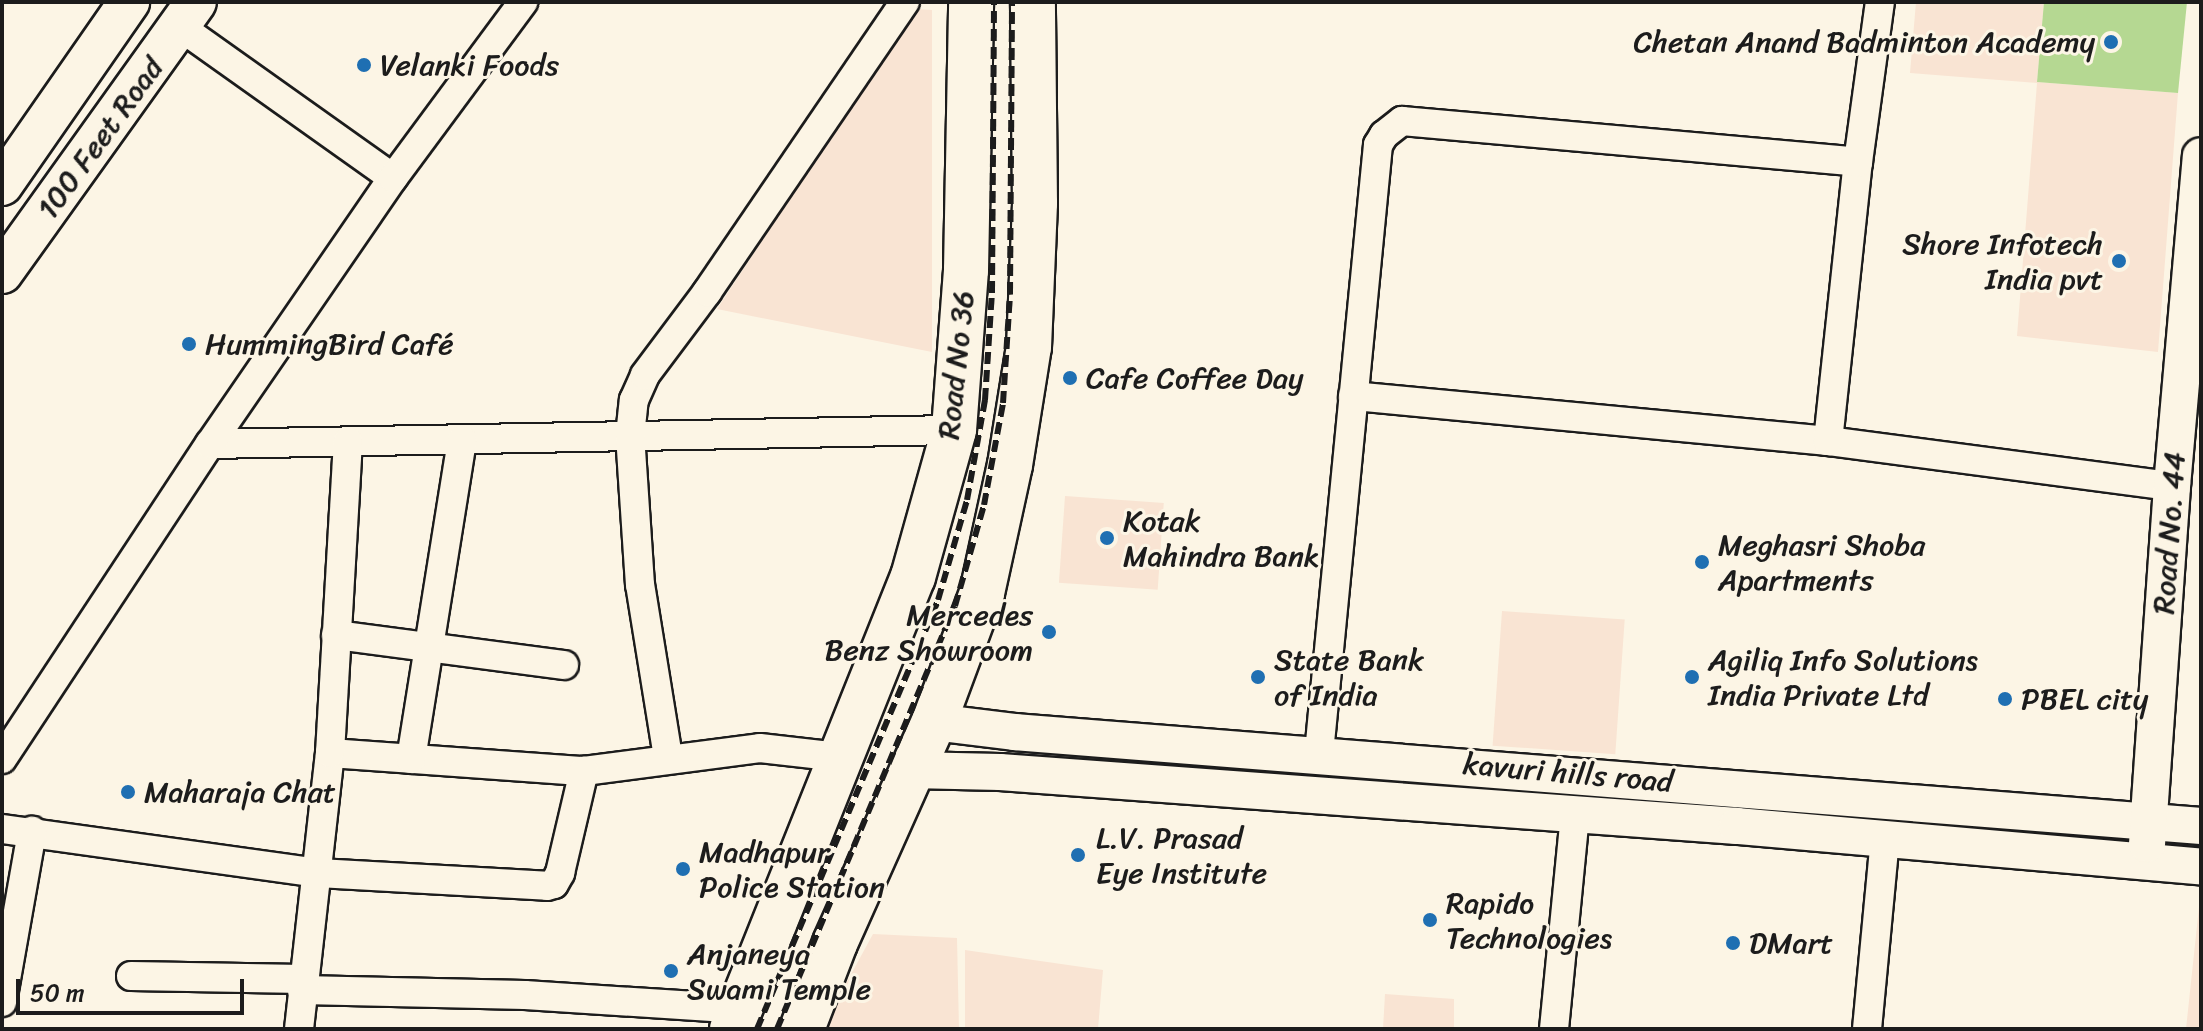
<!DOCTYPE html>
<meta charset="utf-8">
<style>
body{margin:0}
#map{position:relative;width:2203px;height:1031px;overflow:hidden;background:#fcf5e5;font-family:Sriracha,sans-serif}
div>[style]{position:absolute}
.built>*{inset:0;background:#f9e4d3;transform-origin:0 0}
.green>*{inset:0;background:#b5d892}
.roads{filter:drop-shadow(2px 0 #1c1c1c) drop-shadow(-2px 0 #1c1c1c) drop-shadow(0 2px #1c1c1c) drop-shadow(0 -2px #1c1c1c)}
.minor>*{height:28px;margin:-14px;padding:0 14px;transform-origin:14px;border-radius:14px;background:#fcf5e5}
.tertiary>*{height:36px;margin:-18px;padding:0 18px;transform-origin:18px;border-radius:18px;background:#fcf5e5}
.secondary>*{height:40px;margin:-20px;padding:0 20px;transform-origin:20px;border-radius:20px;background:#fcf5e5}
.primary>*{height:44px;margin:-22px;padding:0 22px;transform-origin:22px;border-radius:22px;background:#fcf5e5}
.rail>*{height:6px;margin-top:-3px;transform-origin:0;background:repeating-linear-gradient(90deg,#1c1c1c 0 12px,transparent 0 18px)}
.dots>*{width:22px;height:22px;translate:-50% -50%;box-sizing:border-box;border:4px solid #fcf5e5;border-radius:50%}
span{translate:-50% -50%;white-space:nowrap;text-align:center;line-height:1.15;-webkit-text-stroke:6px #fcf5e5;paint-order:stroke}
.poi-label{font-size:30px;color:#1c1c1c}
.right{translate:-100% -50%;text-align:right}
.left{translate:0 -50%;text-align:left}
.street-label{font-size:30px;color:#1c1c1c}
.frame{position:absolute;inset:0;border:4px solid #1c1c1c;pointer-events:none}
.scale{position:absolute;left:16px;top:979px;width:228px;height:36px;box-sizing:border-box;border:4px solid #1c1c1c;border-top:0;padding-left:10px;font-size:24px;line-height:28px;white-space:nowrap;color:#1c1c1c;-webkit-text-stroke:6px #fcf5e5;paint-order:stroke}
</style>
<div id="map">
<div class="built">
<div style="clip-path:polygon(1916px 2px,2044px 2px,2037px 82px,2178px 93px,2158px 352px,2017px 336px,2037px 83px,1910px 73px)"></div>
<div style="clip-path:polygon(915px 9px,932px 10px,932px 352px,717px 309px)"></div>
<div style="left:1065px;top:496px;width:99px;height:87px;rotate:4deg"></div>
<div style="left:1502px;top:611px;width:123px;height:135px;rotate:4deg"></div>
<div style="clip-path:polygon(2199px 907px,2201px 1029px,2186px 1029px)"></div>
<div style="clip-path:polygon(873px 934px,957px 938px,959px 1029px,829px 1029px,830px 1013px)"></div>
<div style="clip-path:polygon(965px 950px,1103px 970px,1098px 1029px,965px 1029px)"></div>
<div style="clip-path:polygon(1385px 994px,1454px 999px,1454px 1029px,1383px 1029px)"></div>
</div>
<div class="green">
<div style="clip-path:polygon(2044px 2px,2187px 2px,2178px 93px,2037px 82px)"></div>
</div>
<div class="roads">
<div class="minor">
<div style="left:179px;top:26px;width:262px;rotate:35.4deg"></div>
<div style="left:1353px;top:396px;width:477px;rotate:5.4deg"></div>
<div style="left:1828px;top:441px;width:347px;rotate:7.5deg"></div>
<div style="left:1828px;top:441px;width:281px;rotate:-83.9deg"></div>
<div style="left:1858px;top:162px;width:162px;rotate:-82.2deg"></div>
<div style="left:210px;top:444px;width:744px;rotate:-1.08deg"></div>
<div style="left:336px;top:635px;width:230px;rotate:7.5deg"></div>
<div style="left:330px;top:753px;width:255px;rotate:4.1deg"></div>
<div style="left:584px;top:771px;width:177px;rotate:-7.4deg"></div>
<div style="left:760px;top:748px;width:80px;rotate:6.5deg"></div>
<div style="left:1319px;top:753px;width:611px;rotate:-84.46deg"></div>
<div style="left:1378px;top:145px;width:12px;rotate:-59deg"></div>
<div style="left:1384px;top:135px;width:23px;rotate:-38deg"></div>
<div style="left:1402px;top:121px;width:458px;rotate:5.1deg"></div>
<div style="left:668px;top:757px;width:174px;rotate:-99.2deg"></div>
<div style="left:640px;top:585px;width:149px;rotate:-93.8deg"></div>
<div style="left:630px;top:436px;width:36px;rotate:-84deg"></div>
<div style="left:634px;top:400px;width:27px;rotate:-66deg"></div>
<div style="left:645px;top:375px;width:104px;rotate:-53.2deg"></div>
<div style="left:707px;top:292px;width:351px;rotate:-55.7deg"></div>
<div style="left:2px;top:759px;width:377px;rotate:-56.6deg"></div>
<div style="left:210px;top:444px;width:323px;rotate:-55.5deg"></div>
<div style="left:393px;top:178px;width:219px;rotate:-53.5deg"></div>
<div style="left:411px;top:759px;width:323px;rotate:-80.9deg"></div>
<div style="left:2px;top:829px;width:319px;rotate:7.9deg"></div>
<div style="left:318px;top:873px;width:229px;rotate:3.2deg"></div>
<div style="left:547px;top:886px;width:7px;rotate:-16deg"></div>
<div style="left:554px;top:884px;width:13px;rotate:-61deg"></div>
<div style="left:560px;top:873px;width:105px;rotate:-76.8deg"></div>
<div style="left:131px;top:976px;width:172px;rotate:1deg"></div>
<div style="left:302px;top:990px;width:223px;rotate:1.3deg"></div>
<div style="left:525px;top:995px;width:214px;rotate:3.7deg"></div>
<div style="left:2px;top:1002px;width:174px;rotate:-80deg"></div>
<div style="left:299px;top:1029px;width:278px;rotate:-83.6deg"></div>
<div style="left:330px;top:753px;width:312px;rotate:-86.7deg"></div>
<div style="left:1554px;top:1029px;width:214px;rotate:-84.4deg"></div>
<div style="left:1867px;top:1029px;width:191px;rotate:-84.6deg"></div>
</div>
<div class="tertiary">
<div style="left:934px;top:722px;width:81px;rotate:7.1deg"></div>
<div style="left:1014px;top:732px;width:1191px;rotate:4.53deg"></div>
<div style="left:911px;top:770px;width:89px;rotate:1.3deg"></div>
<div style="left:1000px;top:772px;width:739px;rotate:4.19deg"></div>
<div style="left:1737px;top:826px;width:466px;rotate:5deg"></div>
<div style="left:2147px;top:844px;width:359px;rotate:-86deg"></div>
<div style="left:2172px;top:486px;width:331px;rotate:-85deg"></div>
</div>
<div class="secondary">
<div style="left:2px;top:185px;width:223px;rotate:-55.2deg"></div>
<div style="left:2px;top:273px;width:333px;rotate:-54.4deg"></div>
</div>
<div class="primary">
<div style="left:732px;top:1029px;width:487px;rotate:-68.2deg"></div>
<div style="left:913px;top:577px;width:153px;rotate:-74.4deg"></div>
<div style="left:954px;top:430px;width:160px;rotate:-85.7deg"></div>
<div style="left:966px;top:270px;width:268px;rotate:-88.9deg"></div>
<div style="left:802px;top:1029px;width:92px;rotate:-69deg"></div>
<div style="left:835px;top:943px;width:242px;rotate:-65.9deg"></div>
<div style="left:934px;top:722px;width:138px;rotate:-69.6deg"></div>
<div style="left:982px;top:593px;width:131px;rotate:-77.7deg"></div>
<div style="left:1010px;top:465px;width:120px;rotate:-80.9deg"></div>
<div style="left:1029px;top:347px;width:144px;rotate:-87.6deg"></div>
<div style="left:1035px;top:203px;width:201px;rotate:-90.6deg"></div>
</div>
</div>
<div class="rail">
<div style="left:757px;top:1029px;width:466px;rotate:-67.1deg"></div>
<div style="left:938px;top:600px;width:104px;rotate:-73.8deg"></div>
<div style="left:967px;top:500px;width:102px;rotate:-79.8deg"></div>
<div style="left:985px;top:400px;width:107px;rotate:-86.3deg"></div>
<div style="left:992px;top:293px;width:291px;rotate:-89.6deg"></div>
<div style="left:777px;top:1029px;width:459px;rotate:-67.2deg"></div>
<div style="left:955px;top:606px;width:105px;rotate:-74deg"></div>
<div style="left:984px;top:505px;width:104px;rotate:-79.4deg"></div>
<div style="left:1003px;top:403px;width:109px;rotate:-86.3deg"></div>
<div style="left:1010px;top:294px;width:292px;rotate:-89.6deg"></div>
</div>
<div class="dots">
<div style="left:2111px;top:42px;background:#1f6fb2"></div>
<div style="left:364px;top:65px;background:#1f6fb2"></div>
<div style="left:2119px;top:261px;background:#1f6fb2"></div>
<div style="left:189px;top:344px;background:#1f6fb2"></div>
<div style="left:1070px;top:378px;background:#1f6fb2"></div>
<div style="left:1107px;top:538px;background:#1f6fb2"></div>
<div style="left:1702px;top:562px;background:#1f6fb2"></div>
<div style="left:1049px;top:632px;background:#1f6fb2"></div>
<div style="left:1258px;top:677px;background:#1f6fb2"></div>
<div style="left:1692px;top:677px;background:#1f6fb2"></div>
<div style="left:2005px;top:699px;background:#1f6fb2"></div>
<div style="left:128px;top:792px;background:#1f6fb2"></div>
<div style="left:1078px;top:855px;background:#1f6fb2"></div>
<div style="left:683px;top:869px;background:#1f6fb2"></div>
<div style="left:1430px;top:920px;background:#1f6fb2"></div>
<div style="left:1733px;top:943px;background:#1f6fb2"></div>
<div style="left:671px;top:971px;background:#1f6fb2"></div>
</div>
<div class="poi-label">
<span class="right" style="left:2095px;top:42px">Chetan Anand Badminton Academy</span>
<span class="left" style="left:380px;top:65px">Velanki Foods</span>
<span class="right" style="left:2103px;top:261px">Shore Infotech<br>India pvt</span>
<span class="left" style="left:205px;top:344px">HummingBird Café</span>
<span class="left" style="left:1086px;top:378px">Cafe Coffee Day</span>
<span class="left" style="left:1123px;top:538px">Kotak<br>Mahindra Bank</span>
<span class="left" style="left:1718px;top:562px">Meghasri Shoba<br>Apartments</span>
<span class="right" style="left:1033px;top:632px">Mercedes<br>Benz Showroom</span>
<span class="left" style="left:1274px;top:677px">State Bank<br>of India</span>
<span class="left" style="left:1708px;top:677px">Agiliq Info Solutions<br>India Private Ltd</span>
<span class="left" style="left:2021px;top:699px">PBEL city</span>
<span class="left" style="left:144px;top:792px">Maharaja Chat</span>
<span class="left" style="left:1096px;top:855px">L.V. Prasad<br>Eye Institute</span>
<span class="left" style="left:699px;top:869px">Madhapur<br>Police Station</span>
<span class="left" style="left:1446px;top:920px">Rapido<br>Technologies</span>
<span class="left" style="left:1749px;top:943px">DMart</span>
<span class="left" style="left:687px;top:971px">Anjaneya<br>Swami Temple</span>
</div>
<div class="street-label">
<span style="left:100px;top:138px;rotate:-54deg">100 Feet Road</span>
<span style="left:956px;top:365px;rotate:-84deg">Road No 36</span>
<span style="left:2169px;top:533px;rotate:-86deg">Road No. 44</span>
<span style="left:1568px;top:773px;rotate:5deg">kavuri hills road</span>
</div>
<div class="frame"></div>
<div class="scale">50 m</div>
</div>
